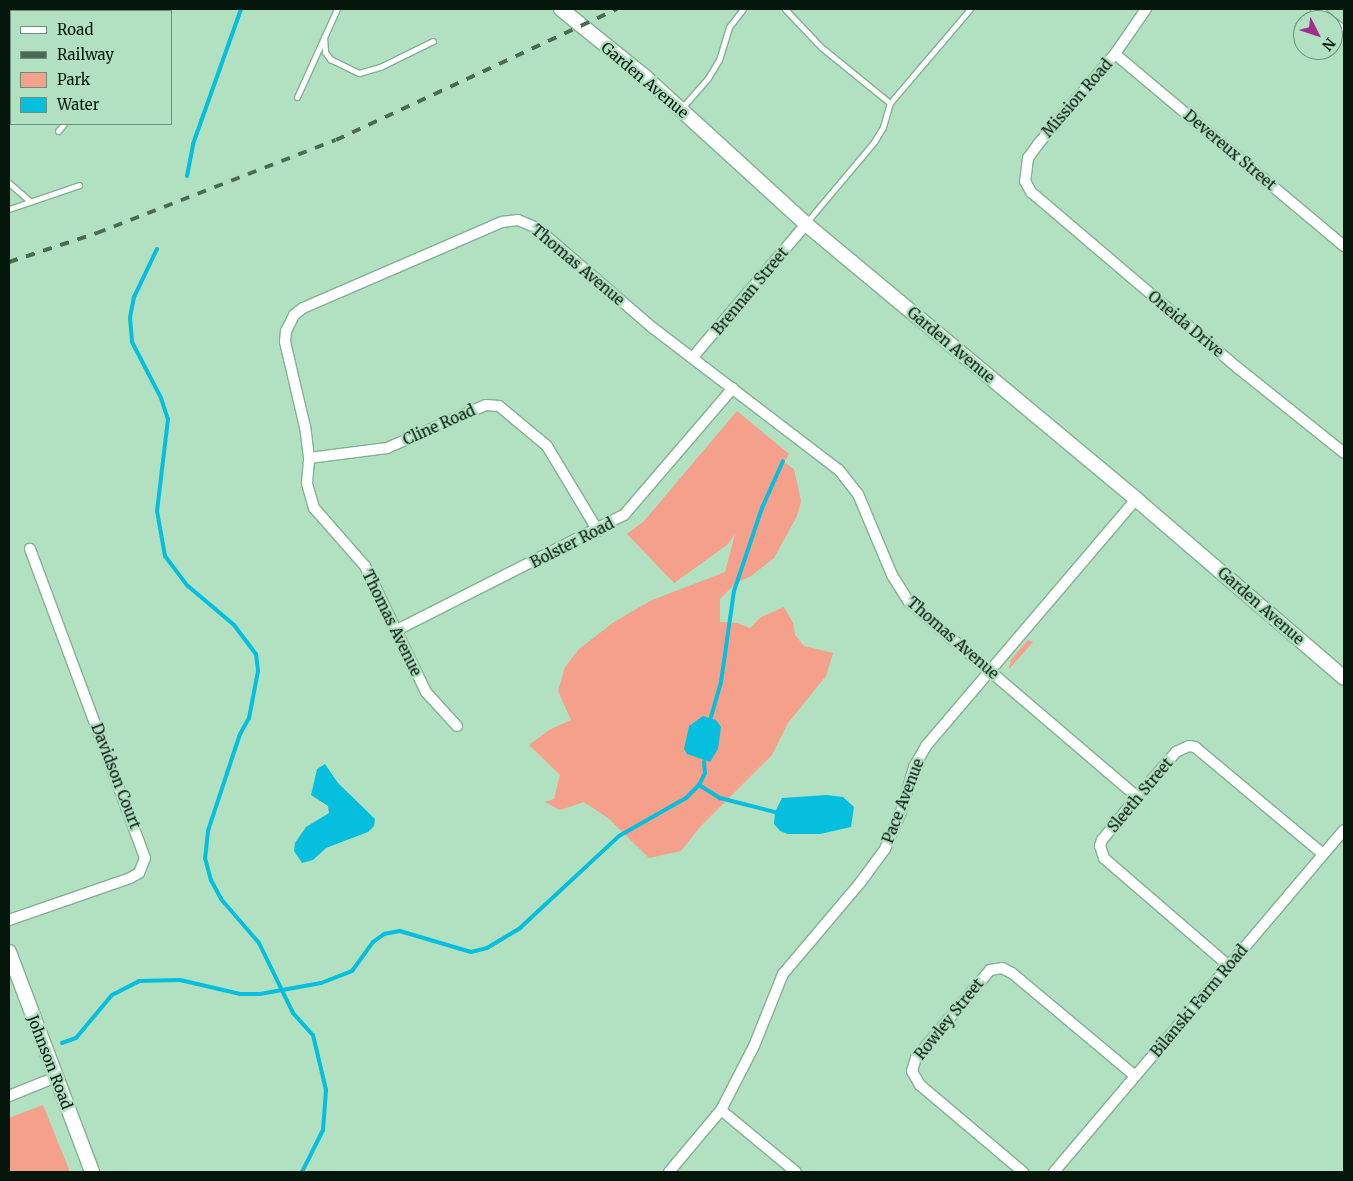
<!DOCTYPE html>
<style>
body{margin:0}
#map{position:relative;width:1353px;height:1181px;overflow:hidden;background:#b1e1c1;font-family:Merriweather,serif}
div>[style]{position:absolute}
.green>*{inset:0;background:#f4a08b}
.water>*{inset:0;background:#06bfde}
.stream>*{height:4px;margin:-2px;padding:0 2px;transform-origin:2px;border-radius:2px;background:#06bfde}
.roads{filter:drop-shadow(1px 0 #82b191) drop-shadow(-1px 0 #82b191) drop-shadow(0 1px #82b191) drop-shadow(0 -1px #82b191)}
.lane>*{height:5px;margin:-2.5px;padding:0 2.5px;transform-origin:2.5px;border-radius:2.5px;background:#fff}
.street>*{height:10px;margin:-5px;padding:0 5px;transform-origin:5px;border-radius:5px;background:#fff}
.secondary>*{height:14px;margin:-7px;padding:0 7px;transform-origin:7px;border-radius:7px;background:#fff}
.rail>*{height:4px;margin-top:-2px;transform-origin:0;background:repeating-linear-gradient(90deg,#4b6955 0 9px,transparent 0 18px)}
span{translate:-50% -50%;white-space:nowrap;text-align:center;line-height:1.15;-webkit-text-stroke:5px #b1e1c1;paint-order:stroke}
.street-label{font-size:15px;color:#05170c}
.frame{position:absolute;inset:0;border:10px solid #05170c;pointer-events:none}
.legend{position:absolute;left:10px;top:10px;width:162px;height:115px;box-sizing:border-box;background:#b1e1c1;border:1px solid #6c9079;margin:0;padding:6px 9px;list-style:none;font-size:15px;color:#05170c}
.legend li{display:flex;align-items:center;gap:10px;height:25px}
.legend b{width:25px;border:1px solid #6c9079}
.north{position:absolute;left:1293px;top:10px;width:50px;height:50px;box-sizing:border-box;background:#b1e1c1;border:1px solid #6c9079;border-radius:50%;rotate:131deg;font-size:14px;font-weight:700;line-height:20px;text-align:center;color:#05170c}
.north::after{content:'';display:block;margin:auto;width:18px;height:22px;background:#9f2f8d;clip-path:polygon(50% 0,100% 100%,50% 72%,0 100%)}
</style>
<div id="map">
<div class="green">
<div style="clip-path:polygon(737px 411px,789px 454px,784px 462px,794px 469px,801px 501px,797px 516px,774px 558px,751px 576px,736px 583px,720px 599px,720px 622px,737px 623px,750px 628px,761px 617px,784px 607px,793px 623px,795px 635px,804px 646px,833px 653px,826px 676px,788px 723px,772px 755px,700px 827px,681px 851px,649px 858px,608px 818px,584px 802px,560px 810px,545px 802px,554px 799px,560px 775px,529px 745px,549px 730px,571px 720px,558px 691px,565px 667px,579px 649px,614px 622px,650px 601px,725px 572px,735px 534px,727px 545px,674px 583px,627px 534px,644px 521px)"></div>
<div style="clip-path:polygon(1028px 640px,1033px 642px,1009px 669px,1011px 660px)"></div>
<div style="clip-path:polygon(43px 1105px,70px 1172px,9px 1172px,9px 1118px)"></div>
</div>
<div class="water">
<div style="clip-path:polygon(703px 716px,716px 720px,721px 727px,718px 749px,710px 762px,687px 754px,684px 749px,689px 726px)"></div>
<div style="clip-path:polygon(325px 764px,338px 783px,375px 819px,374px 826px,368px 832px,326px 848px,313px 860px,302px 863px,294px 851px,295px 843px,306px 827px,329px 813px,328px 806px,311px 795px,317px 769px)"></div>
<div style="clip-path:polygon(827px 795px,843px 797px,854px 807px,851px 827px,820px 834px,788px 834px,780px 831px,774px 824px,775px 812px,782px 798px)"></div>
</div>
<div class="stream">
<div style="left:187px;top:176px;width:33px;rotate:-79deg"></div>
<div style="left:193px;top:144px;width:143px;rotate:-70.4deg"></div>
<div style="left:157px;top:249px;width:53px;rotate:115.6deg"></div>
<div style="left:134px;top:297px;width:21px;rotate:101deg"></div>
<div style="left:130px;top:318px;width:24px;rotate:85deg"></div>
<div style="left:132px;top:342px;width:63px;rotate:62.6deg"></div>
<div style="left:161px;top:398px;width:22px;rotate:72deg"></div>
<div style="left:168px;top:419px;width:93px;rotate:96.8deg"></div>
<div style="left:157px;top:511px;width:46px;rotate:79.9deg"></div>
<div style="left:165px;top:556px;width:38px;rotate:53deg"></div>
<div style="left:188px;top:586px;width:60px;rotate:40.3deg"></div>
<div style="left:234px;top:625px;width:36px;rotate:53deg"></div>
<div style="left:256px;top:654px;width:17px;rotate:83deg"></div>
<div style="left:258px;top:671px;width:48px;rotate:100.8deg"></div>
<div style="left:249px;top:718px;width:18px;rotate:119deg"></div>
<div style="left:240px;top:734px;width:102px;rotate:108.3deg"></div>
<div style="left:208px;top:831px;width:27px;rotate:96deg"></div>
<div style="left:205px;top:858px;width:23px;rotate:75deg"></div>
<div style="left:211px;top:880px;width:21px;rotate:62deg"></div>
<div style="left:221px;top:899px;width:58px;rotate:49.2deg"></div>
<div style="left:259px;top:943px;width:78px;rotate:64.1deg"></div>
<div style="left:293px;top:1013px;width:30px;rotate:48deg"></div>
<div style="left:313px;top:1035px;width:57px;rotate:76.7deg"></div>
<div style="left:326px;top:1090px;width:40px;rotate:94.3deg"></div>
<div style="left:323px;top:1130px;width:47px;rotate:116.6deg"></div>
<div style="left:711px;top:717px;width:36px;rotate:-74deg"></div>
<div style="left:721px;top:682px;width:92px;rotate:-81.9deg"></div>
<div style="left:734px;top:591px;width:88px;rotate:-71.4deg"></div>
<div style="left:762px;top:508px;width:51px;rotate:-65.9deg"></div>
<div style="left:699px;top:785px;width:25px;rotate:32deg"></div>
<div style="left:720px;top:798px;width:57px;rotate:14.3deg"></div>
<div style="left:62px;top:1043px;width:15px;rotate:-20deg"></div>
<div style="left:76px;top:1038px;width:56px;rotate:-50.1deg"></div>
<div style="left:112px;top:995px;width:30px;rotate:-27deg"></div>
<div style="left:139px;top:981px;width:41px;rotate:-1.4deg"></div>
<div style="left:180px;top:980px;width:62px;rotate:13.1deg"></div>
<div style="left:240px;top:994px;width:20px"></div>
<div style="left:260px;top:994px;width:62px;rotate:-10.2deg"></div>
<div style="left:321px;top:983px;width:33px;rotate:-21deg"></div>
<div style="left:352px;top:971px;width:36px;rotate:-54deg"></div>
<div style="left:373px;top:942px;width:14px;rotate:-36deg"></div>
<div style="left:384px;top:934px;width:16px;rotate:-11deg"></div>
<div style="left:400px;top:931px;width:74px;rotate:16.5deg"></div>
<div style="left:471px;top:952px;width:16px;rotate:-14deg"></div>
<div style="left:487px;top:948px;width:39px;rotate:-31deg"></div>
<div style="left:520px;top:928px;width:135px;rotate:-42.9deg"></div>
<div style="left:619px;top:836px;width:77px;rotate:-29.6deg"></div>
<div style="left:686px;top:798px;width:18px;rotate:-45deg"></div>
<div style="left:699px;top:785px;width:13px;rotate:-63deg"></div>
<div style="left:705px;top:773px;width:11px;rotate:-95deg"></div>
</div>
<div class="roads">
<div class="lane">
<div style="left:33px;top:9px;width:3px;rotate:45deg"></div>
<div style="left:785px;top:9px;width:52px;rotate:46.5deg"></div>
<div style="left:821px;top:47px;width:89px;rotate:39.1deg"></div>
<div style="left:159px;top:11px;width:3px;rotate:-45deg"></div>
<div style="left:324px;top:37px;width:15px;rotate:86deg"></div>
<div style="left:325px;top:52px;width:9px;rotate:54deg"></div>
<div style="left:330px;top:59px;width:32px;rotate:26deg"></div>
<div style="left:359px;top:73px;width:22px;rotate:-16deg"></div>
<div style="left:380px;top:67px;width:59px;rotate:-26.1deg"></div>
<div style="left:297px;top:97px;width:97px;rotate:-65.6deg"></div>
<div style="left:681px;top:109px;width:41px;rotate:-48.9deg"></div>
<div style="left:708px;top:78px;width:21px;rotate:-59deg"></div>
<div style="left:719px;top:60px;width:34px;rotate:-73deg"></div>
<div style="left:729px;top:27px;width:23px;rotate:-52deg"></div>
<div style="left:58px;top:131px;width:9px;rotate:-49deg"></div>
<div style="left:9px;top:183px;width:28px;rotate:41deg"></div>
<div style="left:9px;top:209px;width:74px;rotate:-18.9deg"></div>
<div style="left:806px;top:223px;width:106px;rotate:-50deg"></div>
<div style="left:874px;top:142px;width:17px;rotate:-59deg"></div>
<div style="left:883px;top:127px;width:25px;rotate:-74deg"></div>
<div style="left:890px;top:103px;width:123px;rotate:-49.6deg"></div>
</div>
<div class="street">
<div style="left:1146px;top:9px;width:55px;rotate:124.6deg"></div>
<div style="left:1115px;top:54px;width:117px;rotate:130.5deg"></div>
<div style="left:1039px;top:143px;width:19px;rotate:126deg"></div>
<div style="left:1028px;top:158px;width:23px;rotate:97deg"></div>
<div style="left:1025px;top:181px;width:13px;rotate:61deg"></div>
<div style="left:1031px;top:192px;width:272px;rotate:40.4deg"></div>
<div style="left:1238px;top:368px;width:136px;rotate:38.7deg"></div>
<div style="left:1316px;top:9px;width:17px;rotate:40deg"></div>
<div style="left:1333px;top:23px;width:14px;rotate:39deg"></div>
<div style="left:1115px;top:54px;width:299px;rotate:40deg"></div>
<div style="left:693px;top:357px;width:175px;rotate:-49.6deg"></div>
<div style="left:309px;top:458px;width:79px;rotate:-7.3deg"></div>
<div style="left:387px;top:448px;width:108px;rotate:-23.5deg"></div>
<div style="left:486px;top:405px;width:13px;rotate:4deg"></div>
<div style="left:499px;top:406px;width:62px;rotate:39.8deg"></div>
<div style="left:547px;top:446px;width:99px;rotate:59deg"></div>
<div style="left:397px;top:630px;width:254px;rotate:-26.9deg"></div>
<div style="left:624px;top:515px;width:167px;rotate:-49.4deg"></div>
<div style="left:457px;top:726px;width:46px;rotate:-132.4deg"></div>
<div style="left:426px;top:692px;width:140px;rotate:-115.8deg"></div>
<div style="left:365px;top:566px;width:77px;rotate:-131.3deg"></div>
<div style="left:314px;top:508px;width:26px;rotate:-106deg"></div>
<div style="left:307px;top:483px;width:25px;rotate:-85deg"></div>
<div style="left:309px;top:458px;width:31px;rotate:-97deg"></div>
<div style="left:305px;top:427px;width:87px;rotate:-103.2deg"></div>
<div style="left:285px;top:342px;width:11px;rotate:-85deg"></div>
<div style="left:286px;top:331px;width:18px;rotate:-63deg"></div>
<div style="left:294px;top:315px;width:11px;rotate:-38deg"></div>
<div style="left:303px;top:308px;width:217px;rotate:-23.4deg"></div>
<div style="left:502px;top:222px;width:16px;rotate:-7deg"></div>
<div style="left:518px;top:220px;width:21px;rotate:23deg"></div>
<div style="left:537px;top:228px;width:153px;rotate:40.8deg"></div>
<div style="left:653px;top:328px;width:234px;rotate:37.4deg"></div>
<div style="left:839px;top:470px;width:31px;rotate:52deg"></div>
<div style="left:858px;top:494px;width:88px;rotate:67.2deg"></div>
<div style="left:892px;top:575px;width:32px;rotate:58deg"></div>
<div style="left:909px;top:602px;width:300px;rotate:40.5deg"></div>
<div style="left:9px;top:920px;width:128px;rotate:-19.1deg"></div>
<div style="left:130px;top:878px;width:10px;rotate:-29deg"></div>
<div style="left:139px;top:873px;width:16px;rotate:-68deg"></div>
<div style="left:145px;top:858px;width:330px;rotate:-110.4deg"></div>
<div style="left:1229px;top:966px;width:165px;rotate:-139.2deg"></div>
<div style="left:1104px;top:858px;width:13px;rotate:-108deg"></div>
<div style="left:1100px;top:846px;width:6px;rotate:-72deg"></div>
<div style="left:1102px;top:840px;width:55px;rotate:-50.9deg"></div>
<div style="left:1137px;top:797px;width:60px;rotate:-49.1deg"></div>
<div style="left:1176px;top:752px;width:14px;rotate:-25deg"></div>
<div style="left:1189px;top:746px;width:6px;rotate:9deg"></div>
<div style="left:1195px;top:747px;width:167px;rotate:39.9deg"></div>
<div style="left:9px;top:1096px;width:51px;rotate:-22deg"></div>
<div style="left:721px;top:1110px;width:97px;rotate:39.6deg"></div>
<div style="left:669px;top:1172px;width:81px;rotate:-50deg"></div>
<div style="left:721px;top:1110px;width:72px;rotate:-62.7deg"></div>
<div style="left:754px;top:1046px;width:78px;rotate:-68.1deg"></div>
<div style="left:783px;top:974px;width:119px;rotate:-49.8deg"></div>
<div style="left:860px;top:883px;width:42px;rotate:-53.7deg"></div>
<div style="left:885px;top:849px;width:40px;rotate:-66.6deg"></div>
<div style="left:901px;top:812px;width:47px;rotate:-73.9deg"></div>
<div style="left:914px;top:767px;width:24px;rotate:-60deg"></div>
<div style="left:926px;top:746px;width:324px;rotate:-49.6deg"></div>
<div style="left:1023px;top:1172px;width:135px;rotate:-139.8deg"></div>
<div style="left:920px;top:1085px;width:16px;rotate:-120deg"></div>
<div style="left:912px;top:1071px;width:14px;rotate:-73deg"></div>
<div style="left:916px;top:1058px;width:115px;rotate:-49.9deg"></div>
<div style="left:990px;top:970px;width:12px;rotate:-9deg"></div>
<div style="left:1002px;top:968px;width:11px;rotate:27deg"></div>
<div style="left:1012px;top:973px;width:160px;rotate:39.9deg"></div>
<div style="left:1054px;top:1172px;width:448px;rotate:-49.7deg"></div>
</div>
<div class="secondary">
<div style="left:561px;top:9px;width:107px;rotate:38.9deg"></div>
<div style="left:644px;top:76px;width:219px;rotate:42.4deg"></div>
<div style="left:806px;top:224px;width:430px;rotate:39.8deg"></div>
<div style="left:1136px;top:499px;width:274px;rotate:40.7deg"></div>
<div style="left:9px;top:952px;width:235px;rotate:69.3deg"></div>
</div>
</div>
<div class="rail">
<div style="left:9px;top:262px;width:93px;rotate:-18.2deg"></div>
<div style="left:97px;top:233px;width:256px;rotate:-21.3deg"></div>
<div style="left:336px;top:140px;width:310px;rotate:-25deg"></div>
</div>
<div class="street-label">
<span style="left:645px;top:80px;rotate:40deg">Garden Avenue</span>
<span style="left:1077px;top:98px;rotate:-49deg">Mission Road</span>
<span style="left:1230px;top:150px;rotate:40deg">Devereux Street</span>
<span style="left:578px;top:265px;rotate:40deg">Thomas Avenue</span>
<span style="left:750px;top:291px;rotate:-50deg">Brennan Street</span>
<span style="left:1186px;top:324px;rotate:40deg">Oneida Drive</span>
<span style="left:951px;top:345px;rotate:40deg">Garden Avenue</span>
<span style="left:439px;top:425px;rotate:-24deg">Cline Road</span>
<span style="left:572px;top:543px;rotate:-27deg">Bolster Road</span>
<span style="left:1261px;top:606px;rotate:41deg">Garden Avenue</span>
<span style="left:392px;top:623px;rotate:64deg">Thomas Avenue</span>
<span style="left:953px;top:638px;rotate:41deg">Thomas Avenue</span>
<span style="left:116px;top:776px;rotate:69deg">Davidson Court</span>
<span style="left:1140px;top:795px;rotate:-50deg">Sleeth Street</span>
<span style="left:903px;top:801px;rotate:-69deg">Pace Avenue</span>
<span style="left:1199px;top:1001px;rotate:-50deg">Bilanski Farm Road</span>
<span style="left:949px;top:1019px;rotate:-51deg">Rowley Street</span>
<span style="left:50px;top:1062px;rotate:69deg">Johnson Road</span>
</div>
<div class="frame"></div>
<ul class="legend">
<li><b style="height:6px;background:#fff"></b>Road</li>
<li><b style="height:6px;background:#4b6955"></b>Railway</li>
<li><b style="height:14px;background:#f4a08b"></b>Park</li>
<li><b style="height:14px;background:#06bfde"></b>Water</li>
</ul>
<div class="north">N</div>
</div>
